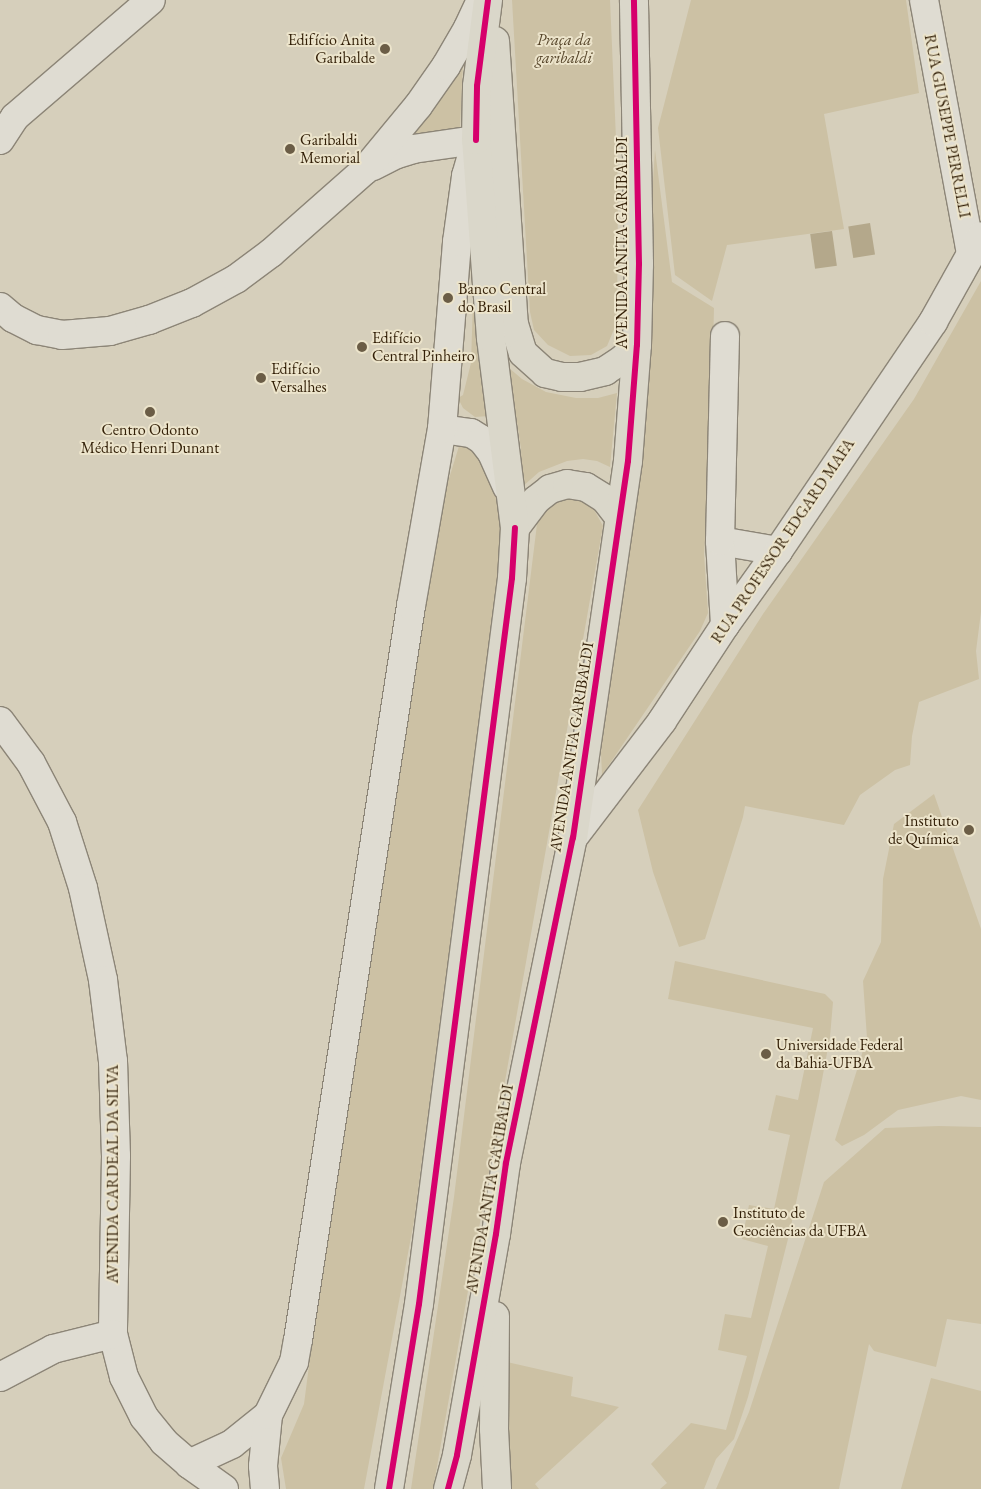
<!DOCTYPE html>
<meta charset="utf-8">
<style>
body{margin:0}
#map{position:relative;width:981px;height:1489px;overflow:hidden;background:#d6cfbb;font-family:"EB Garamond",serif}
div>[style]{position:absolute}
.green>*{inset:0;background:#ccc1a4}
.water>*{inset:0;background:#b4a88b;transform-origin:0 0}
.roads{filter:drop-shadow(1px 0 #8c8577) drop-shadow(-1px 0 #8c8577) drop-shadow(0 1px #8c8577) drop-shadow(0 -1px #8c8577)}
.street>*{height:28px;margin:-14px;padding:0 14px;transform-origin:14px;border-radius:14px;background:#dfdcd2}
.secondary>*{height:28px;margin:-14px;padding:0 14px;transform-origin:14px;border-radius:14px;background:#dfdcd2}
.primary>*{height:28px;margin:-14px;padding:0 14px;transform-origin:14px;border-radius:14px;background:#dad7ca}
.cycleway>*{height:6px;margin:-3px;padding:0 3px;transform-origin:3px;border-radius:3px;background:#d6006c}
.dots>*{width:14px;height:14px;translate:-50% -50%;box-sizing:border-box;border:2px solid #ece4cb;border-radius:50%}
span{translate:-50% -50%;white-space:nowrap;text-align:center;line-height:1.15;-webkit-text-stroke:4px #ece4cb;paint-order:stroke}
.poi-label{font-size:16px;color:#321f07}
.right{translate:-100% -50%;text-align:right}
.left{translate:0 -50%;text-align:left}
.park-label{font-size:16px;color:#56452a;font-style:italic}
.street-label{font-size:16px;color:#321f07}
</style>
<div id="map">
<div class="green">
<div style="clip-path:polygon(512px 0,610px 0,618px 185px,617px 322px,607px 346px,591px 355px,570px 356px,548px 345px,534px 330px,530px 312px)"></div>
<div style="clip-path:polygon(691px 0,906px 0,919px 93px,824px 114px,844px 229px,727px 245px,712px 301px,675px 275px,658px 128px)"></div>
<div style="clip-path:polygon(463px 64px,460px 127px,398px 143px)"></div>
<div style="clip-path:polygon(655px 150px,672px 282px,714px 308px,710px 466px,704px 554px,708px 613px,700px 631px,602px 775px,601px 753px,636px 456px)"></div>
<div style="clip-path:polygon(981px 281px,981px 612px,976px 651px,979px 679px,919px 702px,912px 736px,910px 765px,895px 770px,860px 795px,844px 825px,745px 806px,743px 817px,705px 939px,679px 947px,653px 872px,638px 810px,763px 614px,914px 399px)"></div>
<div style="clip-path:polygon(473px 301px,482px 361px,489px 416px,475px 417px,463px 408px,458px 398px,463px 395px,471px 363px)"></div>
<div style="clip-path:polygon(509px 368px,522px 379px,546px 392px,576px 398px,598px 398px,617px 393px,610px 467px,597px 461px,583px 459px,567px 461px,539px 472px,522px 487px,521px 449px)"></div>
<div style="clip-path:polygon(460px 443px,483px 443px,505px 524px,414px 1221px,364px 1489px,286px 1489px,281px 1458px,304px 1404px,371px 890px,447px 485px)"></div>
<div style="clip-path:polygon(578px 493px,592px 506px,603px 526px,433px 1489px,411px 1489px,454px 1197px,538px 516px,556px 495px)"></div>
<div style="clip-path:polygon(934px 794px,981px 929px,981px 1100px,961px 1096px,898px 1110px,864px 1135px,842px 1146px,835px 1140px,867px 1038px,863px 981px,881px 942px,883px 879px,894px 824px)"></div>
<div style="clip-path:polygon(675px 961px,825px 994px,833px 1002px,830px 1037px,818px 1101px,789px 1235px,748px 1397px,734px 1439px,716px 1459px,704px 1489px,660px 1489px,667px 1483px,651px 1464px,691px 1423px,726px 1430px,747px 1356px,718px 1350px,725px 1314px,751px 1318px,768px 1246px,742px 1239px,749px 1205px,774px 1209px,790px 1135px,768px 1130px,776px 1095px,798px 1100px,813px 1028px,668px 999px)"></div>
<div style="clip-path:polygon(939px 1126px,981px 1127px,981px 1324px,947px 1319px,936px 1367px,874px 1351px,869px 1344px,839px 1489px,716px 1489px,749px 1412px,824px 1182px,885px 1128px)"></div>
<div style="clip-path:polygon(507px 1362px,573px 1377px,571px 1396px,619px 1407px,535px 1484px,539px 1489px,508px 1489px)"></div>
<div style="clip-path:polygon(931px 1378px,981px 1391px,981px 1489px,901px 1489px)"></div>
</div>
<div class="water">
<div style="left:870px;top:223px;width:32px;height:22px;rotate:81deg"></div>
<div style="left:832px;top:231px;width:35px;height:22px;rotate:82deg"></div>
</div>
<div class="roads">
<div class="street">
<div style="left:924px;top:0;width:257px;rotate:79.5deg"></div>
<div style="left:0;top:140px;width:27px;rotate:-57deg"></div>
<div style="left:15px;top:117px;width:179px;rotate:-40.7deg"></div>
<div style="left:373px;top:166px;width:27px;rotate:-27deg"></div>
<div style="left:397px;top:154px;width:17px;rotate:-17deg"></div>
<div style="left:413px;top:149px;width:64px;rotate:-8.1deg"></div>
<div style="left:0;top:307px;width:17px;rotate:40deg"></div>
<div style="left:13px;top:318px;width:27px;rotate:27deg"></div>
<div style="left:37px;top:330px;width:25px;rotate:11deg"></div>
<div style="left:62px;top:335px;width:48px;rotate:-4.8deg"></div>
<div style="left:110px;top:331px;width:41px;rotate:-15.8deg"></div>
<div style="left:149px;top:320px;width:46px;rotate:-21.6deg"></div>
<div style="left:192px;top:303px;width:50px;rotate:-28.6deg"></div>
<div style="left:236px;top:279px;width:44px;rotate:-36.6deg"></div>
<div style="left:271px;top:253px;width:125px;rotate:-41.4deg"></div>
<div style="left:365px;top:170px;width:83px;rotate:-50.4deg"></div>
<div style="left:418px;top:106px;width:49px;rotate:-55deg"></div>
<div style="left:446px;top:66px;width:44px;rotate:-59.9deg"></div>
<div style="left:468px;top:28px;width:31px;rotate:-65deg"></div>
<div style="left:720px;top:541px;width:59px;rotate:9.8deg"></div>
<div style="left:725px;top:625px;width:84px;rotate:-93.4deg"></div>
<div style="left:720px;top:541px;width:205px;rotate:-88.6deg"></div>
<div style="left:573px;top:838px;width:147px;rotate:-52.7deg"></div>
<div style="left:662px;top:721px;width:115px;rotate:-56.7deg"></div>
<div style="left:725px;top:625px;width:91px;rotate:-54.4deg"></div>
<div style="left:778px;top:551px;width:277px;rotate:-55.9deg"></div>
<div style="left:933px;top:322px;width:98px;rotate:-60.8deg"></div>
</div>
<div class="secondary">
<div style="left:442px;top:429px;width:29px;rotate:8deg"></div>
<div style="left:471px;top:433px;width:13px;rotate:32deg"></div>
<div style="left:482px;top:440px;width:16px;rotate:52deg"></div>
<div style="left:492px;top:453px;width:37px;rotate:66deg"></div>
<div style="left:0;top:721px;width:52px;rotate:53.6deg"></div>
<div style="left:31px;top:763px;width:67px;rotate:62.3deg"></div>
<div style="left:62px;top:822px;width:69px;rotate:72.3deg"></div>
<div style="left:83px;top:888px;width:94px;rotate:77.7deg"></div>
<div style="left:103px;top:980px;width:82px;rotate:83deg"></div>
<div style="left:113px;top:1061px;width:95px;rotate:88.2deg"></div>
<div style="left:116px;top:1156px;width:178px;rotate:91deg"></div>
<div style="left:113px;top:1334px;width:44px;rotate:75.7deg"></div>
<div style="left:124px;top:1377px;width:45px;rotate:63.4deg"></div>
<div style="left:144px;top:1417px;width:32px;rotate:51deg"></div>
<div style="left:164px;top:1442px;width:33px;rotate:41deg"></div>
<div style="left:189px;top:1464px;width:43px;rotate:35.5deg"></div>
<div style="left:0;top:1377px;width:60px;rotate:-27.8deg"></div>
<div style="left:53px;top:1349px;width:62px;rotate:-14deg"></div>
<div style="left:189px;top:1464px;width:47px;rotate:-24.9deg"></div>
<div style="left:232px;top:1444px;width:46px;rotate:-38.9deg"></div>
<div style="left:265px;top:1489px;width:23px;rotate:-95deg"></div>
<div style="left:263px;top:1466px;width:51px;rotate:-84.4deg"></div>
<div style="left:268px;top:1415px;width:59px;rotate:-63.9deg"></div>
<div style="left:294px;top:1362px;width:22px;rotate:-80deg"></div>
<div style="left:298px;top:1340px;width:743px;rotate:-81.25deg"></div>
<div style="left:411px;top:606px;width:180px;rotate:-80.1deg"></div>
<div style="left:442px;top:429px;width:188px;rotate:-85.4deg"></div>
<div style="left:457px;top:242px;width:67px;rotate:-82.2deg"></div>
<div style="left:466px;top:176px;width:33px;rotate:-74deg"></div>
</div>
<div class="primary">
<div style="left:495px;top:41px;width:284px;rotate:86.2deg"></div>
<div style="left:514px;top:324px;width:30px;rotate:73deg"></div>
<div style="left:523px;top:353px;width:30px;rotate:42deg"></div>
<div style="left:545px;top:373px;width:17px;rotate:13deg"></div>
<div style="left:562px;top:377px;width:18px"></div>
<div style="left:580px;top:377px;width:26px;rotate:-13deg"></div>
<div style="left:605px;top:371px;width:20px;rotate:-33deg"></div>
<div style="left:622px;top:360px;width:21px;rotate:-45deg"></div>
<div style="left:515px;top:528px;width:35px;rotate:-53deg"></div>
<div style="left:536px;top:500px;width:18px;rotate:-38deg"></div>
<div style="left:550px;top:489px;width:18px;rotate:-16deg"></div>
<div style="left:567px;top:484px;width:19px;rotate:9deg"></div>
<div style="left:586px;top:487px;width:22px;rotate:32deg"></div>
<div style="left:605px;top:499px;width:23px;rotate:52deg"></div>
<div style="left:495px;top:1316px;width:113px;rotate:90.5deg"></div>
<div style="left:494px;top:1429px;width:60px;rotate:87.1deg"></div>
<div style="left:389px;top:1489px;width:187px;rotate:-80.8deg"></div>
<div style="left:419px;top:1304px;width:732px;rotate:-82.7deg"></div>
<div style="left:512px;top:578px;width:50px;rotate:-86.6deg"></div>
<div style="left:515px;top:528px;width:192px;rotate:-97.2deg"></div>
<div style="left:491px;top:338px;width:199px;rotate:-94.3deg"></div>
<div style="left:476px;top:140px;width:54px;rotate:-88.9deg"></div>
<div style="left:477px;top:86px;width:87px;rotate:-82.7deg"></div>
<div style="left:448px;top:1489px;width:35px;rotate:-75deg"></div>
<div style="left:457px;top:1455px;width:224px;rotate:-80deg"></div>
<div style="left:496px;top:1234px;width:72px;rotate:-82deg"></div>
<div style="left:506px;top:1163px;width:332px;rotate:-78.4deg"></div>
<div style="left:573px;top:838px;width:381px;rotate:-81.7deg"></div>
<div style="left:628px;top:461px;width:116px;rotate:-85.6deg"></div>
<div style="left:637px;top:345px;width:81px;rotate:-88.6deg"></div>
<div style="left:639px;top:264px;width:264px;rotate:-91.1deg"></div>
</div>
</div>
<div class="cycleway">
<div style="left:476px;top:140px;width:54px;rotate:-88.9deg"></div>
<div style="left:477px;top:86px;width:87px;rotate:-82.7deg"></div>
<div style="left:389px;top:1489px;width:187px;rotate:-80.8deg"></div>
<div style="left:419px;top:1304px;width:732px;rotate:-82.7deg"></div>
<div style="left:512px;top:578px;width:50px;rotate:-86.6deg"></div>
<div style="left:448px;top:1489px;width:35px;rotate:-75deg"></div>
<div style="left:457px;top:1455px;width:224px;rotate:-80deg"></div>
<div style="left:496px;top:1234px;width:72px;rotate:-82deg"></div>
<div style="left:506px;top:1163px;width:332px;rotate:-78.4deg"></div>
<div style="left:573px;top:838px;width:381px;rotate:-81.7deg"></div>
<div style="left:628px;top:461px;width:116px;rotate:-85.6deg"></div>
<div style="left:637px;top:345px;width:81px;rotate:-88.6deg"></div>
<div style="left:639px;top:264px;width:264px;rotate:-91.1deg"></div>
</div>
<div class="dots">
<div style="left:385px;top:49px;background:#6b5d46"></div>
<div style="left:290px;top:149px;background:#6b5d46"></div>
<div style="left:448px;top:298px;background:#6b5d46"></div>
<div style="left:362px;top:347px;background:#6b5d46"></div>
<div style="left:261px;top:378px;background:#6b5d46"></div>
<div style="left:150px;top:412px;background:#6b5d46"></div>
<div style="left:969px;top:830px;background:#6b5d46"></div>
<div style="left:766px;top:1054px;background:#6b5d46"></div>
<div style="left:723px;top:1222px;background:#6b5d46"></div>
</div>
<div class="poi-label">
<span class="right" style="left:375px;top:49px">Edifício Anita<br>Garibalde</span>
<span class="left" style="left:300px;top:149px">Garibaldi<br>Memorial</span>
<span class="left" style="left:458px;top:298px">Banco Central<br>do Brasil</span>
<span class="left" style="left:372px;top:347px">Edifício<br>Central Pinheiro</span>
<span class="left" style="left:271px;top:378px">Edifício<br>Versalhes</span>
<span style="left:150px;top:439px">Centro Odonto<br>Médico Henri Dunant</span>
<span class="right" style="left:959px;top:830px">Instituto<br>de Química</span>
<span class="left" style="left:776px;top:1054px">Universidade Federal<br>da Bahia-UFBA</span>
<span class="left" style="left:733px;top:1222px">Instituto de<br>Geociências da UFBA</span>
</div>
<div class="park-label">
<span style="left:564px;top:49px">Praça da<br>garibaldi</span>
</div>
<div class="street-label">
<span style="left:947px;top:126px;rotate:79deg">RUA GIUSEPPE PERRELLI</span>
<span style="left:622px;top:243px;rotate:-90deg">AVENIDA ANITA GARIBALDI</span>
<span style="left:783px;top:541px;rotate:-56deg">RUA PROFESSOR EDGARD MAFA</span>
<span style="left:572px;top:747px;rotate:-81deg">AVENIDA ANITA GARIBALDI</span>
<span style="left:113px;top:1174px;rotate:-90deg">AVENIDA CARDEAL DA SILVA</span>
<span style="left:490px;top:1189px;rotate:-80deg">AVENIDA ANITA GARIBALDI</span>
</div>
</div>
